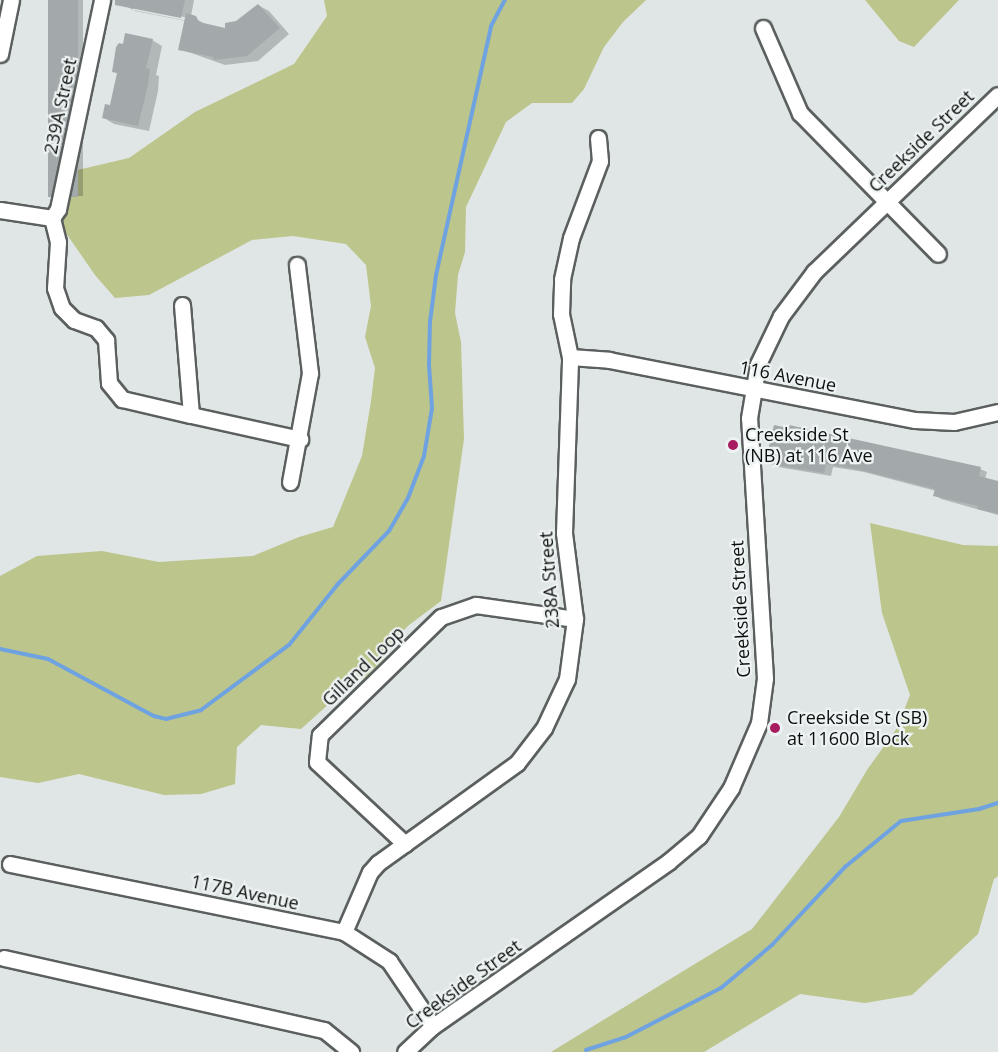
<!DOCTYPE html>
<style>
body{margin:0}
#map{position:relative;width:998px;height:1052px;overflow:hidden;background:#dfe6e5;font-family:"Open Sans",sans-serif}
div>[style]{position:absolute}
.green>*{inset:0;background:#bcc58b}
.shadow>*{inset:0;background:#0003;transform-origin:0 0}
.stream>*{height:4px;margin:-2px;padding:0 2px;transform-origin:2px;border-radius:2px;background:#6fa2e0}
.building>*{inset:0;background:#a3a9aa;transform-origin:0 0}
.roads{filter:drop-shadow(2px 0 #5b605f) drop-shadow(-2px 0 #5b605f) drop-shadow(0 2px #5b605f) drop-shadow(0 -2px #5b605f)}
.minor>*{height:15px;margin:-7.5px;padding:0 7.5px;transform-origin:7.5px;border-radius:7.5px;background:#fff}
.dots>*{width:16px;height:16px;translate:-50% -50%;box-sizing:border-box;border:3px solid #edf3f2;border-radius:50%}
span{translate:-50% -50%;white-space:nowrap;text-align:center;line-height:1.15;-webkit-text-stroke:4.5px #edf3f2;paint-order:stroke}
.street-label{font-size:18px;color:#0d0f0e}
.poi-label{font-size:18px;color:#0d0f0e}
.left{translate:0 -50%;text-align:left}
</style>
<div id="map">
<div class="green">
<div style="clip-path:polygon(324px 0,646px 0,623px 22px,604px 47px,584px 89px,572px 103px,532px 103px,506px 122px,466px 207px,465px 252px,458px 275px,455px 313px,461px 342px,464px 439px,441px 601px,409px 625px,381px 653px,385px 658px,363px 679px,360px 676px,301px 729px,261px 725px,237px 747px,235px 784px,201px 794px,164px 795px,79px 774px,38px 783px,0 777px,0 576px,37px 556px,102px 551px,159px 562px,253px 556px,299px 537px,333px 527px,362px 456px,371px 401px,375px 368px,365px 337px,371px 306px,366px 265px,346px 244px,293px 236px,252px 240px,149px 295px,115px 298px,95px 275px,59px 223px,69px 172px,129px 158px,195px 112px,294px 64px,327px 16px)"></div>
<div style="clip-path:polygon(865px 0,959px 0,914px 47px,899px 41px)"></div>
<div style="clip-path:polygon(870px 523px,963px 545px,998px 546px,998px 876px,994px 879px,978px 934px,912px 995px,865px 1003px,800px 994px,704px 1052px,551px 1052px,752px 929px,839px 817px,867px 770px,897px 728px,910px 695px,882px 613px)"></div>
</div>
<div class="shadow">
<div style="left:50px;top:0;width:33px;height:196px"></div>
<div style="clip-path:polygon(evenodd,127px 0,194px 0,191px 16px,207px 25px,227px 30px,258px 5px,269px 11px,289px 34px,258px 61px,225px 65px,180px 49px,186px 21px,135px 11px,126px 6px,127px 0,133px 7px,189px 18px,188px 21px,133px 10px,133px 7px)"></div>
<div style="clip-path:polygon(152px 40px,162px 46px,156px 75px,159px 76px,158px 91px,149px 131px,114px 124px,104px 118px,111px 107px,118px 74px,114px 71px)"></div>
<div style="clip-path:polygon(771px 447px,980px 469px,987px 472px,985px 479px,998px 482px,998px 515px,941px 499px,935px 495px,936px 491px,864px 472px,833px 467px,831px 476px,778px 467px,772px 463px)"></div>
</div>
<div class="stream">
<div style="left:0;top:649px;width:49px;rotate:11.8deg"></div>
<div style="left:48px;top:659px;width:120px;rotate:28.3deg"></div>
<div style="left:154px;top:716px;width:12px;rotate:14deg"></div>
<div style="left:166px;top:719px;width:36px;rotate:-14deg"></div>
<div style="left:201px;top:710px;width:109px;rotate:-36.5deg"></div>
<div style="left:289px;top:645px;width:77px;rotate:-51.3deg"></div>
<div style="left:337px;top:585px;width:75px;rotate:-46.1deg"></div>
<div style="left:389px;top:531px;width:38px;rotate:-60deg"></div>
<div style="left:408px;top:498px;width:45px;rotate:-69.1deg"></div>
<div style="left:424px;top:456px;width:49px;rotate:-80.5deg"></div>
<div style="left:432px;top:408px;width:43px;rotate:-94deg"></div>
<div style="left:429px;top:365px;width:43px;rotate:-88.7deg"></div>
<div style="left:430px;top:322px;width:47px;rotate:-82.7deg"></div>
<div style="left:436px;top:275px;width:255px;rotate:-77.5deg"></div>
<div style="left:491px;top:26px;width:30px;rotate:-62deg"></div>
<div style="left:586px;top:1050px;width:40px;rotate:-18deg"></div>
<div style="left:624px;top:1038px;width:109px;rotate:-27.3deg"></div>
<div style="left:721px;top:988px;width:67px;rotate:-40.1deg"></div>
<div style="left:772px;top:945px;width:107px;rotate:-46.9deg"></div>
<div style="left:845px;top:867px;width:72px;rotate:-39.4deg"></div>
<div style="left:901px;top:821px;width:79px;rotate:-8.7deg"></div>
<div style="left:979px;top:809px;width:20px;rotate:-18deg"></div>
</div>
<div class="building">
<div style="left:48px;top:0;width:30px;height:197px"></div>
<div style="clip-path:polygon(115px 0,185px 0,181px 18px,115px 5px)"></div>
<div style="clip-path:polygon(258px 4px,280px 28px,247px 56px,214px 60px,213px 57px,178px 50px,186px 13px,196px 16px,199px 22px,225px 28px,225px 23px,236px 21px)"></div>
<div style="clip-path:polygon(125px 33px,153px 39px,146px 68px,150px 69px,148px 85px,138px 126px,102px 118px,105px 104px,110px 105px,117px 73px,112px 72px,116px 47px,119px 43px,123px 44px)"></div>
<div style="clip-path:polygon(774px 425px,788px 428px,789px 425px,981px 467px,979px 476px,998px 481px,998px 514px,977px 509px,978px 506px,933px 496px,935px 489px,856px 469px,826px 464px,824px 473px,770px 464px,769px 446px)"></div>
</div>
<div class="roads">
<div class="minor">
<div style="left:763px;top:28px;width:93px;rotate:66.5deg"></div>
<div style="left:800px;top:113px;width:197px;rotate:45.6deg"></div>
<div style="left:0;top:54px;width:55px;rotate:-78.5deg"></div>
<div style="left:0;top:210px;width:53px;rotate:8.7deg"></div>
<div style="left:52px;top:218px;width:25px;rotate:76deg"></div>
<div style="left:58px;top:242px;width:46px;rotate:93.7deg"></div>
<div style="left:55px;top:288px;width:21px;rotate:71deg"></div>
<div style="left:62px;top:308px;width:17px;rotate:45deg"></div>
<div style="left:74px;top:320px;width:23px;rotate:20deg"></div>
<div style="left:96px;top:328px;width:16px;rotate:50deg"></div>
<div style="left:106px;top:340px;width:43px;rotate:86deg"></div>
<div style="left:109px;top:383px;width:21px;rotate:51deg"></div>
<div style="left:122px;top:399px;width:71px;rotate:13.1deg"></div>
<div style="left:52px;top:218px;width:11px;rotate:-56deg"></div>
<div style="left:58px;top:209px;width:214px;rotate:-78.1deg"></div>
<div style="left:182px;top:305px;width:110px;rotate:85.3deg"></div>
<div style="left:191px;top:415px;width:112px;rotate:12.4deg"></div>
<div style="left:570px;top:357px;width:39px;rotate:4deg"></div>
<div style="left:609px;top:360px;width:312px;rotate:11.1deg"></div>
<div style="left:915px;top:420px;width:39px;rotate:3deg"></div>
<div style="left:954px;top:422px;width:45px;rotate:-12.8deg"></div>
<div style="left:290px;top:482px;width:111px;rotate:-79.6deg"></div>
<div style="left:310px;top:373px;width:109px;rotate:-96.9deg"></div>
<div style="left:405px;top:844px;width:120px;rotate:-137deg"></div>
<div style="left:317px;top:762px;width:27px;rotate:-84deg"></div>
<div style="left:320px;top:735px;width:169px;rotate:-44.3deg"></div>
<div style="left:441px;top:617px;width:37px;rotate:-19deg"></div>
<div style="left:476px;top:605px;width:100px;rotate:8deg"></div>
<div style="left:10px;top:864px;width:341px;rotate:11.5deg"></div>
<div style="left:344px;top:932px;width:54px;rotate:32.8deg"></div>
<div style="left:389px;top:961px;width:78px;rotate:55.9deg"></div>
<div style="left:344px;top:932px;width:65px;rotate:-66.6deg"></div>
<div style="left:370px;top:872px;width:12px;rotate:-48deg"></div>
<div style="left:378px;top:863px;width:171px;rotate:-35.7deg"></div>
<div style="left:517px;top:763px;width:44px;rotate:-52.4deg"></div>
<div style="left:544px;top:728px;width:54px;rotate:-64.9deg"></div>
<div style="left:567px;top:679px;width:61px;rotate:-82.4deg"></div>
<div style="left:575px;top:619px;width:87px;rotate:-97.3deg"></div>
<div style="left:564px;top:533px;width:176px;rotate:-88deg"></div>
<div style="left:570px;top:357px;width:44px;rotate:-101.8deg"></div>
<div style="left:561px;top:314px;width:35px;rotate:-88deg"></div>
<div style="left:562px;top:279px;width:42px;rotate:-77.6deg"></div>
<div style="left:571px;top:238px;width:82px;rotate:-69.4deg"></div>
<div style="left:600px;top:161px;width:23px;rotate:-95deg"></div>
<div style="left:4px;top:958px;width:328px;rotate:12.7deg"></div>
<div style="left:324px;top:1030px;width:35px;rotate:39deg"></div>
<div style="left:405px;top:1052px;width:38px;rotate:-43deg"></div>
<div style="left:433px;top:1026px;width:287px;rotate:-34.9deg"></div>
<div style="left:668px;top:862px;width:40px;rotate:-40deg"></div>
<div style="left:699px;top:836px;width:58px;rotate:-56.3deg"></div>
<div style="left:731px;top:788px;width:71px;rotate:-66.7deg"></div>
<div style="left:759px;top:723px;width:45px;rotate:-82.4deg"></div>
<div style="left:765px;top:678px;width:260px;rotate:-93.5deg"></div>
<div style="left:749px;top:418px;width:55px;rotate:-80.5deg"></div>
<div style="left:758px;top:364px;width:53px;rotate:-64.4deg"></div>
<div style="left:781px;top:316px;width:55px;rotate:-53.1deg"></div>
<div style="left:814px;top:272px;width:255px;rotate:-43.9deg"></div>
</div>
</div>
<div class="dots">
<div style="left:733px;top:445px;background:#a81d5f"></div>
<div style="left:775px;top:728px;background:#a81d5f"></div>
</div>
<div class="street-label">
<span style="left:60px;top:106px;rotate:-78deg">239A Street</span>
<span style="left:921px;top:141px;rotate:-44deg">Creekside Street</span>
<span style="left:788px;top:376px;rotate:11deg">116 Avenue</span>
<span style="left:549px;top:580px;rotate:-94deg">238A Street</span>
<span style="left:740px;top:609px;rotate:-93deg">Creekside Street</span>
<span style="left:363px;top:666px;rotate:-44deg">Gilland Loop</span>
<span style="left:245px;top:892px;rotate:12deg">117B Avenue</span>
<span style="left:463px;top:984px;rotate:-36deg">Creekside Street</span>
</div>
<div class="poi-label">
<span class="left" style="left:745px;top:445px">Creekside St<br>(NB) at 116 Ave</span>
<span class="left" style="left:787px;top:728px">Creekside St (SB)<br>at 11600 Block</span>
</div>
</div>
